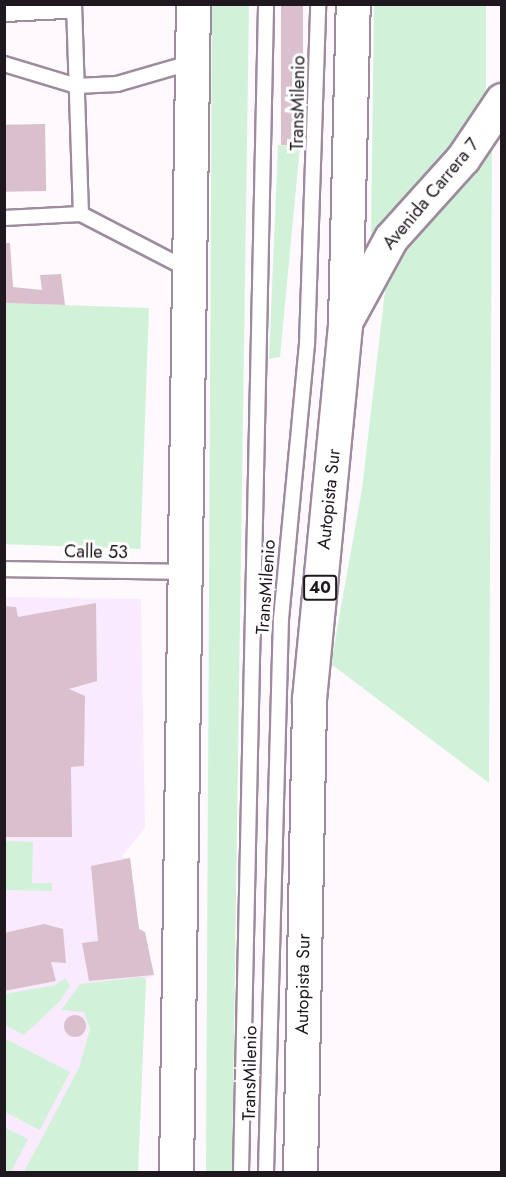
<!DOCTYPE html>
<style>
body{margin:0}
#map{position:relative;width:506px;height:1177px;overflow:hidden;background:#fdf9fd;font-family:Jost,sans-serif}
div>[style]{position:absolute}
.education>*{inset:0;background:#faeafe}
.green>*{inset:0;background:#d1f2d9;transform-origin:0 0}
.building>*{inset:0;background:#dac0cd;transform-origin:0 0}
.round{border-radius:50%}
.roads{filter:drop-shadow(2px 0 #9e8b9d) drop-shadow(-2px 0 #9e8b9d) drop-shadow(0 2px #9e8b9d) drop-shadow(0 -2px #9e8b9d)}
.lane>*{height:14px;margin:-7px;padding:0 7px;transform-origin:7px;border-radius:7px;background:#fff}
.street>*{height:27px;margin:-13.5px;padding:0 13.5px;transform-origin:13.5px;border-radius:13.5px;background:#fff}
.primary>*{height:33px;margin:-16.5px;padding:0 16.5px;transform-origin:16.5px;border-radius:16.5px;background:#fff}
.highway>*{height:33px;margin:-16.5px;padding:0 16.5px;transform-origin:16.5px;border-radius:16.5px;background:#fff}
span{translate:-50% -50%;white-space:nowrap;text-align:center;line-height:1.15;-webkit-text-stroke:6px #fff;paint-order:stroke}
.shield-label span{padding:2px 4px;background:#fff;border:2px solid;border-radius:4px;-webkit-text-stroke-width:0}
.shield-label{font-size:16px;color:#1f181f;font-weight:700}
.street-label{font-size:18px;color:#1f181f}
.frame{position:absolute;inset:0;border:6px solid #1f181f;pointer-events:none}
</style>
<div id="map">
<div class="education">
<div style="clip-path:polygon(5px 597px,141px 599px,145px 828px,121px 857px,130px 858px,139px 929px,145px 932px,154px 975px,146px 979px,138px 1172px,5px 1172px)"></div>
</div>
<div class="green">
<div style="clip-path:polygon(249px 4px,232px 1172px,206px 1172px,212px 5px)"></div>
<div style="clip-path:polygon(374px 5px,486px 5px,486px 99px,467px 129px,371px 237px)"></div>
<div style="clip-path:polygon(492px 132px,489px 783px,331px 664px,362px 489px,388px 265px)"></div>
<div style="clip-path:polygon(278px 145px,300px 146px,280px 357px,269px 359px)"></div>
<div style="left:5px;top:303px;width:144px;height:241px;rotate:2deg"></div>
<div style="clip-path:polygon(5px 841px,33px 842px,32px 883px,52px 883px,52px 891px,5px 890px)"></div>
<div style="clip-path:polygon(141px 977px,146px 979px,138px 1172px,24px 1172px,79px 1068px,90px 1029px,84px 1012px,61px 1010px,80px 984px)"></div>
<div style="clip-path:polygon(65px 978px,70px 986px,59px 1002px,24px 1035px,5px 1025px,5px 994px,56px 985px)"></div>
<div style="clip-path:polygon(4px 1038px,70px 1072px,40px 1130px,5px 1112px)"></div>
<div style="clip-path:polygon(4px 1127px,28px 1139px,11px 1172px,5px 1172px)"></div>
</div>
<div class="building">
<div style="left:281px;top:4px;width:22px;height:141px"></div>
<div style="left:45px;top:124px;width:67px;height:41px;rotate:89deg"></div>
<div style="clip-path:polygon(4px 243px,10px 243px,13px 287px,42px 290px,40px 275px,61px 274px,65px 305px,4px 303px)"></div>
<div style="clip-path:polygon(96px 603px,97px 681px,69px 689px,85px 696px,84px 766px,71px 767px,72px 837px,4px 837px,4px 606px,16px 607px,18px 617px)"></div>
<div style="clip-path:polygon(130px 858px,139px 929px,145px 932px,154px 975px,89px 981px,82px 943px,98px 941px,91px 866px)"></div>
<div style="clip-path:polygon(44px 924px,63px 929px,66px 963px,51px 962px,56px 981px,4px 991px,4px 933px)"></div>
<div class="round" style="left:64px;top:1015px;width:22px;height:22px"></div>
</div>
<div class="roads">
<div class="lane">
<div style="left:74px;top:4px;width:210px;rotate:88.1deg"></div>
<div style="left:4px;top:64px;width:76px;rotate:16.8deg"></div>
<div style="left:77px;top:86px;width:40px;rotate:-2.9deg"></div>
<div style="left:117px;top:84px;width:79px;rotate:-16.1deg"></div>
<div style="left:4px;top:218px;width:77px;rotate:-3deg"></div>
<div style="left:81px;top:214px;width:122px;rotate:27.4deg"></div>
<div style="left:4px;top:569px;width:181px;rotate:0.9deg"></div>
<div style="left:241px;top:1172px;width:1168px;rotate:-88.77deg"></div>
<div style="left:266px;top:1172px;width:553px;rotate:-88.45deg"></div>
<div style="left:281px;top:619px;width:276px;rotate:-84.6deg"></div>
<div style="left:307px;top:344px;width:340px;rotate:-88.1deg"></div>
</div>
<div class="street">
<div style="left:4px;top:7px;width:60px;rotate:-2.9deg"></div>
</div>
<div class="primary">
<div style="left:345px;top:322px;width:96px;rotate:-61.3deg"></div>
<div style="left:391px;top:238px;width:108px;rotate:-48deg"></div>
<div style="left:463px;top:158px;width:70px;rotate:-56.1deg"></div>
</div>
<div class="highway">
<div style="left:176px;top:1172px;width:1168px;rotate:-89.17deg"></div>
<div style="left:300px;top:1172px;width:473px;rotate:-88.9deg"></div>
<div style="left:309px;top:699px;width:379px;rotate:-84.5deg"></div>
<div style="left:345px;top:322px;width:318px;rotate:-88.6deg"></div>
</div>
</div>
<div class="shield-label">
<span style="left:320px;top:588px">40</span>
</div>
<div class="street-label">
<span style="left:298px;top:103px;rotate:-89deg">TransMilenio</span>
<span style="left:431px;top:194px;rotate:-50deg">Avenida Carrera 7</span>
<span style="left:329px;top:499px;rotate:-84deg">Autopista Sur</span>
<span style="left:96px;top:552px;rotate:1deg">Calle 53</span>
<span style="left:266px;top:587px;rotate:-86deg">TransMilenio</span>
<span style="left:303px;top:984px;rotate:-89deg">Autopista Sur</span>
<span style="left:250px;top:1073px;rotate:-89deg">TransMilenio</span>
</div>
<div class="frame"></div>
</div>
